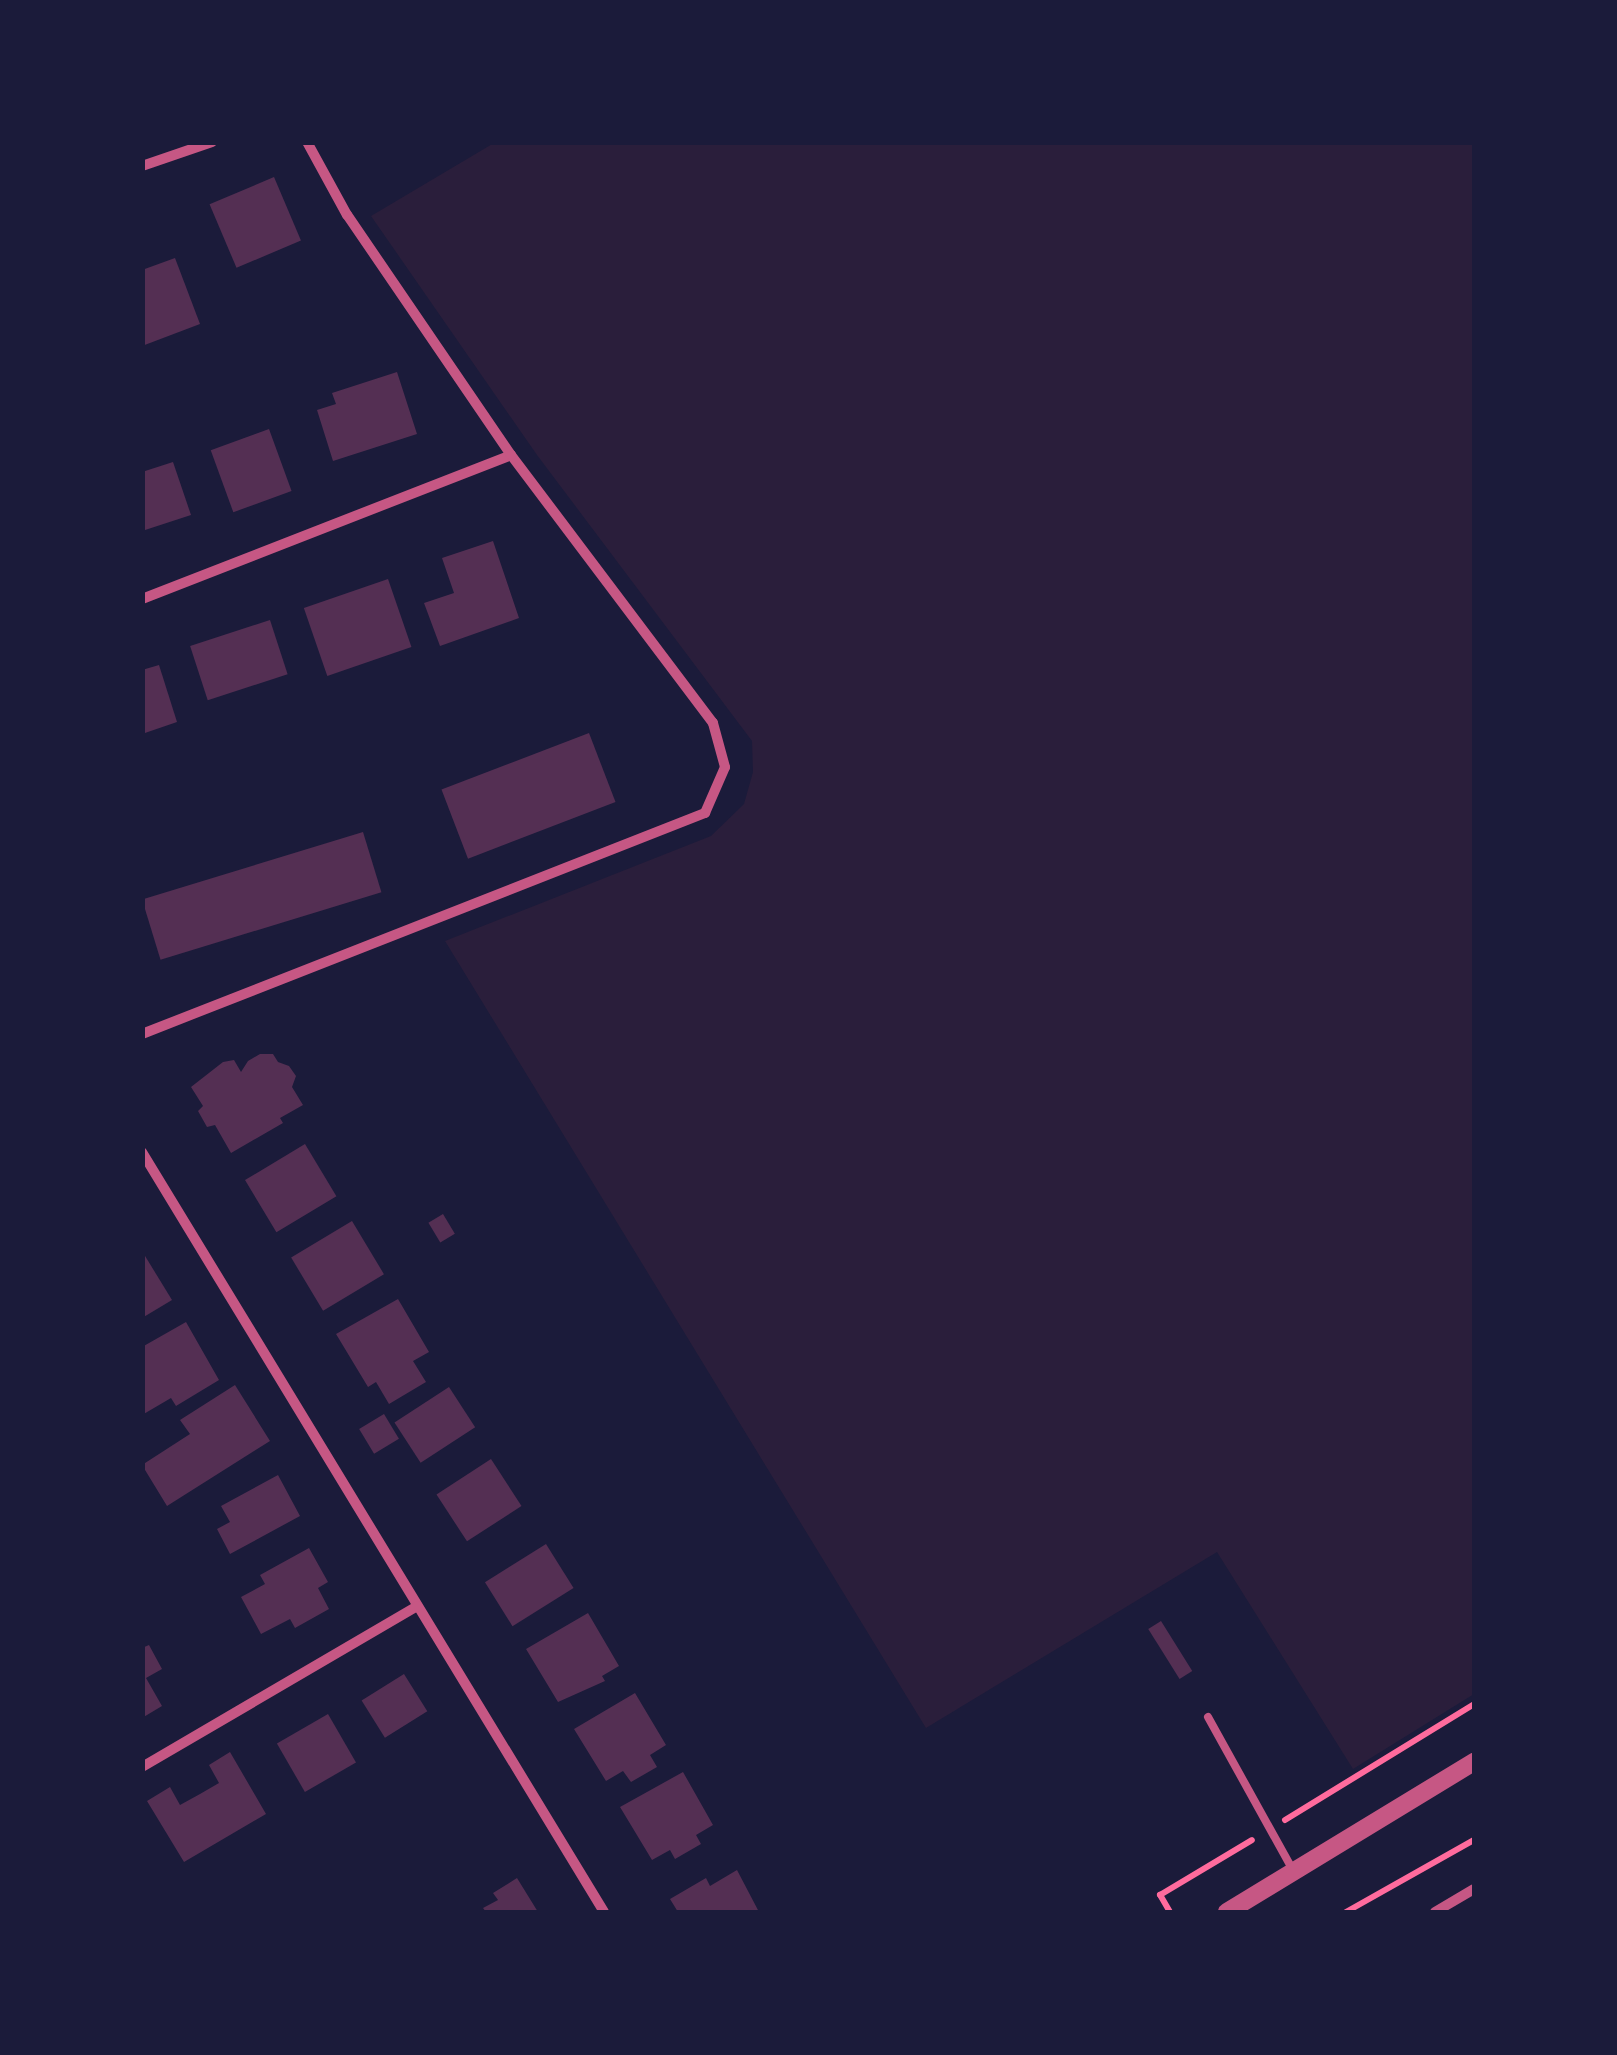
<!DOCTYPE html>
<style>
body{margin:0}
#map{position:relative;width:1617px;height:2055px;overflow:hidden;background:#1b1b3a;font-family:Ubuntu,sans-serif}
div>[style]{position:absolute}
.green>*{inset:0;background:#2a1e3b}
.building>*{inset:0;background:#542f53;transform-origin:0 0}
.path>*{height:6px;margin:-3px;padding:0 3px;transform-origin:3px;border-radius:3px;background:#ff6b9d}
.service>*{height:8px;margin:-4px;padding:0 4px;transform-origin:4px;border-radius:4px;background:#c65784}
.minor>*{height:10px;margin:-5px;padding:0 5px;transform-origin:5px;border-radius:5px;background:#c65784}
.tertiary>*{height:18px;margin:-9px;padding:0 9px;transform-origin:9px;border-radius:9px;background:#c65784}
span{translate:-50% -50%;white-space:nowrap;text-align:center;line-height:1.15;-webkit-text-stroke:10px #1b1b3a;paint-order:stroke}
.frame{position:absolute;inset:0;border:145px solid #1b1b3a;pointer-events:none}
</style>
<div id="map">
<div class="green">
<div style="clip-path:polygon(494px 143px,1474px 143px,1474px 1694px,1353px 1769px,1217px 1552px,926px 1728px,445px 941px,711px 836px,744px 804px,753px 772px,752px 741px,537px 455px,371px 216px)"></div>
</div>
<div class="building">
<div style="left:274px;top:177px;width:69px;height:70px;rotate:67deg"></div>
<div style="clip-path:polygon(175px 258px,200px 324px,142px 346px,142px 270px)"></div>
<div style="clip-path:polygon(397px 372px,417px 434px,333px 461px,317px 410px,336px 404px,332px 393px)"></div>
<div style="left:269px;top:429px;width:66px;height:62px;rotate:70deg"></div>
<div style="clip-path:polygon(173px 462px,191px 515px,142px 531px,142px 472px)"></div>
<div style="clip-path:polygon(493px 541px,519px 618px,440px 646px,424px 603px,454px 593px,442px 558px)"></div>
<div style="left:388px;top:579px;width:72px;height:89px;rotate:71deg"></div>
<div style="left:270px;top:620px;width:57px;height:84px;rotate:72deg"></div>
<div style="clip-path:polygon(159px 665px,177px 722px,142px 734px,142px 670px)"></div>
<div style="left:589px;top:733px;width:74px;height:158px;rotate:69deg"></div>
<div style="left:363px;top:832px;width:63px;height:231px;rotate:73deg"></div>
<div style="clip-path:polygon(260px 1054px,273px 1054px,278px 1062px,289px 1066px,296px 1076px,292px 1087px,303px 1105px,280px 1118px,283px 1123px,231px 1153px,215px 1125px,207px 1127px,198px 1111px,203px 1106px,191px 1087px,223px 1062px,234px 1060px,241px 1072px,248px 1061px)"></div>
<div style="left:305px;top:1144px;width:61px;height:70px;rotate:59deg"></div>
<div style="left:443px;top:1214px;width:23px;height:17px;rotate:59deg"></div>
<div style="left:352px;top:1221px;width:62px;height:71px;rotate:59deg"></div>
<div style="clip-path:polygon(142px 1251px,172px 1300px,142px 1318px)"></div>
<div style="clip-path:polygon(398px 1299px,429px 1352px,413px 1361px,426px 1382px,389px 1404px,376px 1382px,368px 1387px,336px 1334px)"></div>
<div style="clip-path:polygon(186px 1322px,219px 1380px,176px 1406px,171px 1398px,142px 1415px,142px 1347px)"></div>
<div style="clip-path:polygon(235px 1385px,270px 1441px,167px 1506px,142px 1465px,190px 1434px,180px 1420px)"></div>
<div style="left:449px;top:1387px;width:48px;height:65px;rotate:57deg"></div>
<div style="left:384px;top:1414px;width:29px;height:29px;rotate:59deg"></div>
<div style="left:491px;top:1459px;width:56px;height:65px;rotate:57deg"></div>
<div style="clip-path:polygon(278px 1475px,300px 1516px,230px 1554px,217px 1529px,230px 1522px,221px 1506px)"></div>
<div style="left:546px;top:1544px;width:52px;height:72px;rotate:58deg"></div>
<div style="clip-path:polygon(309px 1548px,328px 1582px,318px 1588px,329px 1609px,295px 1628px,290px 1619px,261px 1634px,241px 1597px,265px 1584px,260px 1575px)"></div>
<div style="clip-path:polygon(588px 1613px,619px 1666px,602px 1676px,605px 1681px,558px 1702px,526px 1649px)"></div>
<div style="left:1161px;top:1621px;width:59px;height:15px;rotate:58deg"></div>
<div style="clip-path:polygon(149px 1645px,162px 1669px,146px 1678px,162px 1706px,142px 1718px,142px 1648px)"></div>
<div style="left:404px;top:1674px;width:44px;height:50px;rotate:58deg"></div>
<div style="clip-path:polygon(635px 1693px,666px 1745px,650px 1755px,657px 1767px,631px 1782px,623px 1771px,606px 1781px,574px 1729px)"></div>
<div style="left:328px;top:1714px;width:56px;height:59px;rotate:60deg"></div>
<div style="clip-path:polygon(230px 1752px,266px 1814px,184px 1862px,147px 1801px,170px 1787px,180px 1805px,200px 1794px,219px 1783px,209px 1765px)"></div>
<div style="clip-path:polygon(683px 1772px,713px 1825px,696px 1835px,701px 1844px,675px 1859px,670px 1850px,652px 1860px,620px 1807px)"></div>
<div style="clip-path:polygon(737px 1870px,759px 1912px,678px 1912px,670px 1899px,706px 1878px,710px 1886px)"></div>
<div style="clip-path:polygon(517px 1878px,538px 1912px,486px 1912px,483px 1908px,498px 1900px,493px 1893px)"></div>
</div>
<div class="path">
<div style="left:1285px;top:1820px;width:222px;rotate:-31.5deg"></div>
<div style="left:1170px;top:1912px;width:20px;rotate:-120deg"></div>
<div style="left:1160px;top:1895px;width:107px;rotate:-30.9deg"></div>
<div style="left:1346px;top:1912px;width:147px;rotate:-29.4deg"></div>
</div>
<div class="service">
<div style="left:1208px;top:1717px;width:177px;rotate:61deg"></div>
</div>
<div class="minor">
<div style="left:142px;top:166px;width:74px;rotate:-18.9deg"></div>
<div style="left:142px;top:599px;width:396px;rotate:-21.3deg"></div>
<div style="left:142px;top:1034px;width:605px;rotate:-21.43deg"></div>
<div style="left:705px;top:813px;width:50px;rotate:-66.5deg"></div>
<div style="left:725px;top:767px;width:46px;rotate:-105.3deg"></div>
<div style="left:713px;top:723px;width:336px;rotate:-127deg"></div>
<div style="left:511px;top:455px;width:291px;rotate:-124.3deg"></div>
<div style="left:347px;top:215px;width:83px;rotate:-118.7deg"></div>
<div style="left:142px;top:1152px;width:889px;rotate:58.7deg"></div>
<div style="left:142px;top:1767px;width:319px;rotate:-30.3deg"></div>
<div style="left:1435px;top:1912px;width:45px;rotate:-30.5deg"></div>
</div>
<div class="tertiary">
<div style="left:1227px;top:1912px;width:289px;rotate:-31.3deg"></div>
</div>
<div class="frame"></div>
</div>
